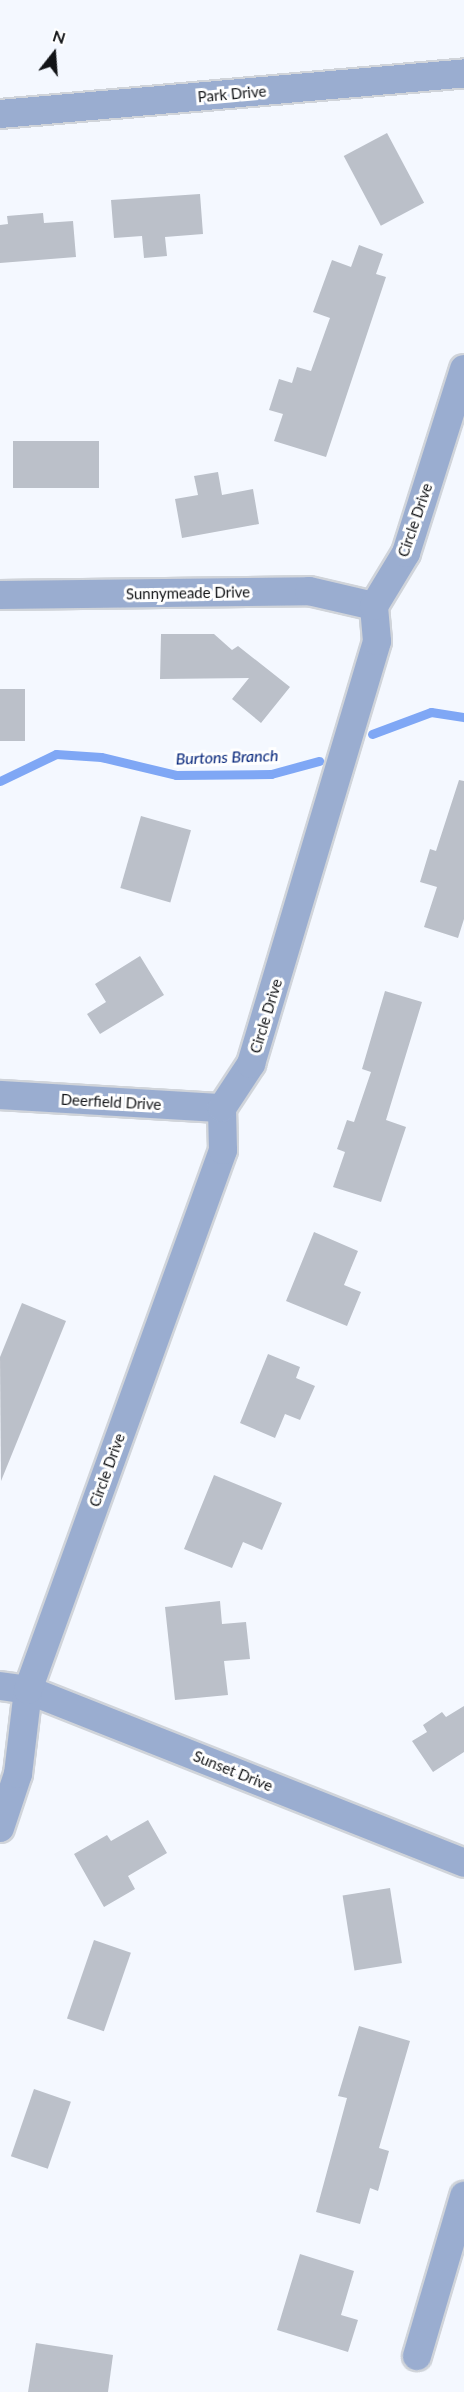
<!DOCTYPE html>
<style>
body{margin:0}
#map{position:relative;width:464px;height:2392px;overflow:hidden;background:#f4f8ff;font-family:Lato,sans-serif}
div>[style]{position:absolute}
.stream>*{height:9px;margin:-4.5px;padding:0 4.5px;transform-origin:4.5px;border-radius:4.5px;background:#7fa7f5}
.building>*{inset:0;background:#bbc0c9;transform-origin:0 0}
.roads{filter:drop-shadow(2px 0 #d0d4da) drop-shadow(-2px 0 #d0d4da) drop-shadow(0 2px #d0d4da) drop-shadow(0 -2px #d0d4da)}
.minor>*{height:28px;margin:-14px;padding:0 14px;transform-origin:14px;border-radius:14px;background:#9aadd0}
span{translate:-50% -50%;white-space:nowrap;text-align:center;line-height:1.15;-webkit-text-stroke:6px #fff;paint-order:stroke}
.street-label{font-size:15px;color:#121417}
.water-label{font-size:16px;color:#002178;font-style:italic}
.north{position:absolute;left:24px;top:24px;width:60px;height:60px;-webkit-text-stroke:4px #fff;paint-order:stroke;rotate:17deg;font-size:16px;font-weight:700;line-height:24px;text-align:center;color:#121417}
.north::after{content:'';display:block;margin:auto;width:21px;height:27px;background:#121417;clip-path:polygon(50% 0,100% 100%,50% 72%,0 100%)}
</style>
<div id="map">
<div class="stream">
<div style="left:372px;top:734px;width:63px;rotate:-20.4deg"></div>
<div style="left:431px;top:712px;width:33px;rotate:9deg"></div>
<div style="left:0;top:781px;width:62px;rotate:-25.7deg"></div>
<div style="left:56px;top:754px;width:45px;rotate:3.8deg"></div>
<div style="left:101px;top:757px;width:77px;rotate:13.5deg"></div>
<div style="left:176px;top:775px;width:95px;rotate:-0.6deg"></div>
<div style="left:271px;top:774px;width:50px;rotate:-15.2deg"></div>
</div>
<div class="building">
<div style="left:387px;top:133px;width:79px;height:49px;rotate:62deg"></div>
<div style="clip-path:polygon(200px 194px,203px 234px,165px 237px,167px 256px,144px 258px,142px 236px,114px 238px,111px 200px)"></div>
<div style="clip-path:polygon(43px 213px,44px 223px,73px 221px,76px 257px,0 263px,0 225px,8px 224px,7px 216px)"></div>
<div style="clip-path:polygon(359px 245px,383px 254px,376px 274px,386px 277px,326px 457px,274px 441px,283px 414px,269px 410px,279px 379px,292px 383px,297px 367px,311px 371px,330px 318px,313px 312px,332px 260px,351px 267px)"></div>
<div style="left:99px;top:441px;width:47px;height:86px;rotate:90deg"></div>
<div style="clip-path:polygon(218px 472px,222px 495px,253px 489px,259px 524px,182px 538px,175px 499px,198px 495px,194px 476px)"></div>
<div style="clip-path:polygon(161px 634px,214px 634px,232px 650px,238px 646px,290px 687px,261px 723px,232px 699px,249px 678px,160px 679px)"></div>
<div style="left:0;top:689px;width:25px;height:52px"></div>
<div style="clip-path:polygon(459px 780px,464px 781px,464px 919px,458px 938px,424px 927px,437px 887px,420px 882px,430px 849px,436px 851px)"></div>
<div style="left:141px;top:816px;width:52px;height:75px;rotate:16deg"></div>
<div style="clip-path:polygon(140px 956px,164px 995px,100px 1034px,87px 1014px,106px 1002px,95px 984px)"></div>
<div style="clip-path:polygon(385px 991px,422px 1002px,386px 1120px,406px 1127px,381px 1202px,333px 1187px,345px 1152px,337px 1149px,347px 1120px,354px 1122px,371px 1072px,362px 1069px)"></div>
<div style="clip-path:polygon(314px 1232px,358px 1251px,344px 1285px,361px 1292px,347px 1326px,286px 1301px)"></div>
<div style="clip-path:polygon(22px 1303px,66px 1321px,1px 1481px,0 1357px)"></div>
<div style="clip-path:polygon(268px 1354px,300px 1367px,296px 1378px,315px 1386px,300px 1420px,285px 1414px,275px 1438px,240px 1423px)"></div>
<div style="clip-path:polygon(214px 1475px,282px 1503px,262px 1550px,243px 1542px,232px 1568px,184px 1549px)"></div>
<div style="clip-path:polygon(220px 1601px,222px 1624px,246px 1622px,250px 1659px,224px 1661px,228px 1695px,175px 1700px,165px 1607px)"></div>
<div style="clip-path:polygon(464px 1706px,464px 1752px,433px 1772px,412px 1741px,427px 1732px,423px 1725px,442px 1712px,446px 1717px)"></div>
<div style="clip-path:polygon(148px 1820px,167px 1853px,128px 1876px,135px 1889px,104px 1907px,74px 1854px,107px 1835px,111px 1841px)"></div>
<div style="left:390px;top:1888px;width:76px;height:48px;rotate:81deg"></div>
<div style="left:94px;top:1940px;width:39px;height:83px;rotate:19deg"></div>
<div style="clip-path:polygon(359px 2026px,410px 2041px,379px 2148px,389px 2151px,378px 2191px,370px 2188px,360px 2224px,316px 2212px,347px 2098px,338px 2096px)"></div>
<div style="left:34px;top:2089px;width:39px;height:71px;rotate:19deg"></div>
<div style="clip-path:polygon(300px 2254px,354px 2271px,341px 2315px,358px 2320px,348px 2352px,277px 2330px)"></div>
<div style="clip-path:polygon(36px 2343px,113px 2355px,108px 2392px,28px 2392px)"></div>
</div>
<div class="roads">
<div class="minor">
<div style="left:0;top:114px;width:466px;rotate:-5deg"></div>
<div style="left:0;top:595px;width:309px;rotate:-0.7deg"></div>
<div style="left:309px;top:591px;width:67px;rotate:13deg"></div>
<div style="left:0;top:1095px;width:222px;rotate:3.4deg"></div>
<div style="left:0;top:1686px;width:28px;rotate:8deg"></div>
<div style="left:28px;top:1690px;width:469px;rotate:21.6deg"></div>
<div style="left:0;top:1828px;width:57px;rotate:-71.6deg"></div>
<div style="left:18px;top:1774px;width:85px;rotate:-83.2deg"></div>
<div style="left:28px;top:1690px;width:574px;rotate:-70.14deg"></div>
<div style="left:223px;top:1150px;width:42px;rotate:-91.4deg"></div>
<div style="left:222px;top:1108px;width:53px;rotate:-56.6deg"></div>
<div style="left:251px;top:1064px;width:441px;rotate:-73.4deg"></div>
<div style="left:377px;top:641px;width:35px;rotate:-95deg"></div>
<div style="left:374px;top:606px;width:62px;rotate:-58.9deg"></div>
<div style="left:406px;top:553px;width:193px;rotate:-72.5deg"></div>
<div style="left:417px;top:2356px;width:167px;rotate:-73.6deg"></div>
</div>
</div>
<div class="street-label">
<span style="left:232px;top:94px;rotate:-5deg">Park Drive</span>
<span style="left:415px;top:520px;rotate:-71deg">Circle Drive</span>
<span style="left:188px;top:593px;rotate:-1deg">Sunnymeade Drive</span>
<span style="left:266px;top:1016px;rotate:-73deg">Circle Drive</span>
<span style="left:111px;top:1102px;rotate:3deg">Deerfield Drive</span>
<span style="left:107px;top:1470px;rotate:-70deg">Circle Drive</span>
<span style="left:233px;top:1771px;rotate:22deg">Sunset Drive</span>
</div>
<div class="water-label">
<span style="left:227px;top:757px;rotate:-2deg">Burtons Branch</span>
</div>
<div class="north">N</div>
</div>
